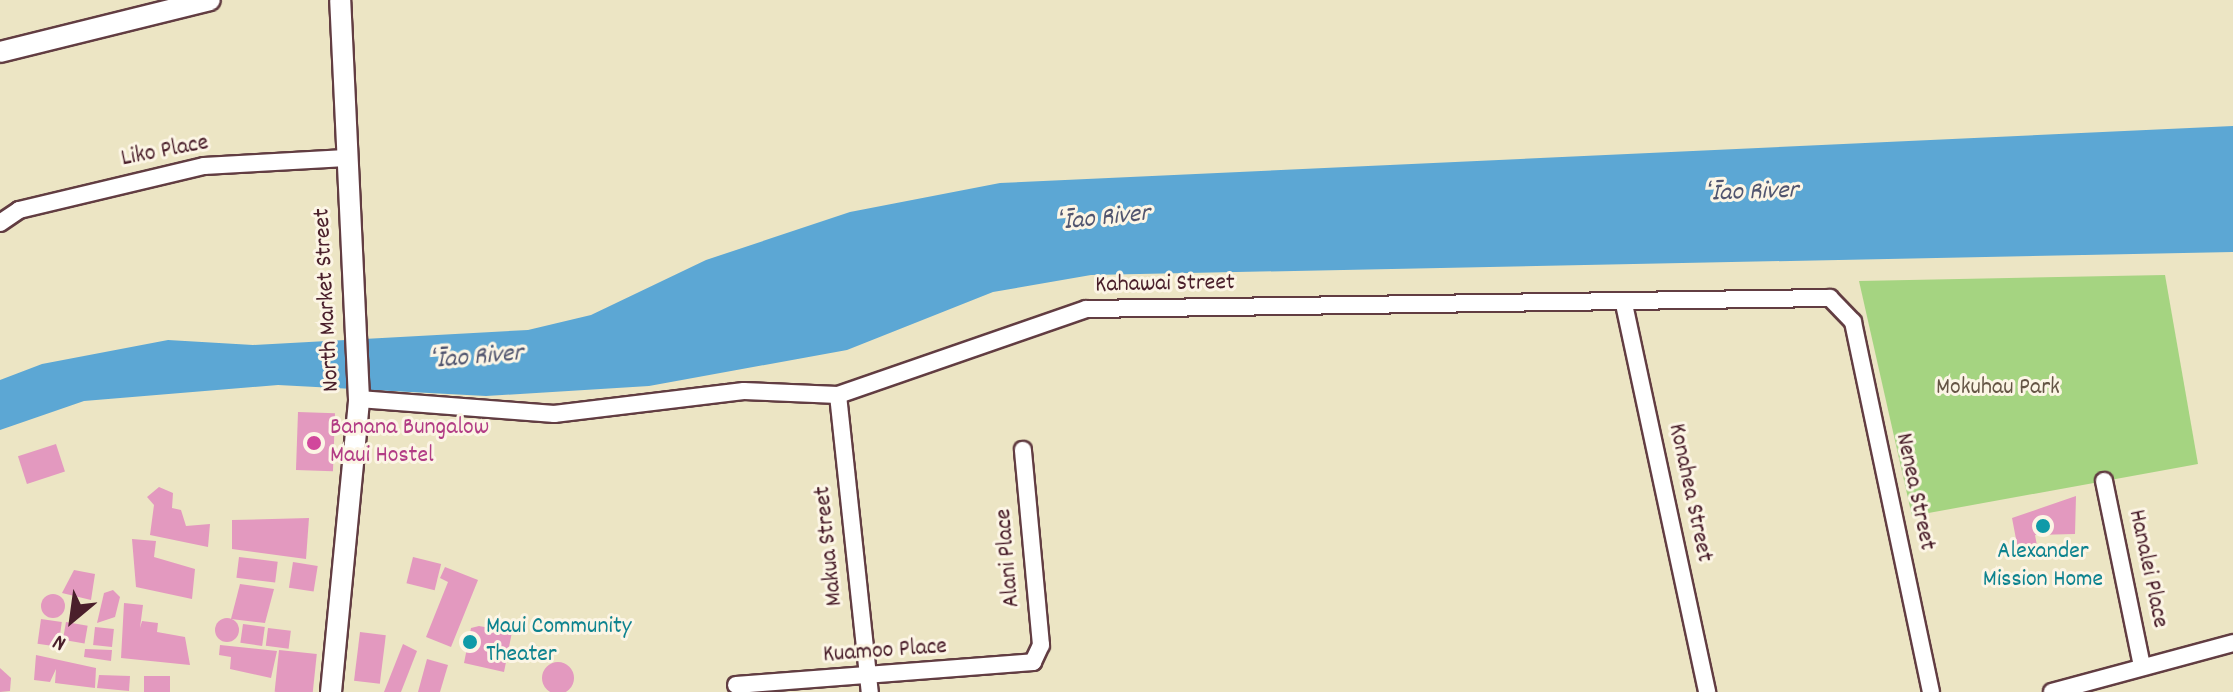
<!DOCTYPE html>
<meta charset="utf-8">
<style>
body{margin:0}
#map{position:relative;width:2233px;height:692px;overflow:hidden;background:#ece5c4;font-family:Dekko,sans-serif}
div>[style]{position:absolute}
.green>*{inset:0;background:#a5d481}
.water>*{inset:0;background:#5ca7d4}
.building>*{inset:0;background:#e399bf;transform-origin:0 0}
.round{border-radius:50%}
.roads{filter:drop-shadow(2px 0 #623d42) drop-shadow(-2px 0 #623d42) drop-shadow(0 2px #623d42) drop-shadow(0 -2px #623d42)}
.minor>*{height:16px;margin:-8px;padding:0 8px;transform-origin:8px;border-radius:8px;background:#fff}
.tertiary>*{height:20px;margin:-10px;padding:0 10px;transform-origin:10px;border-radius:10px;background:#fff}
.dots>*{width:22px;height:22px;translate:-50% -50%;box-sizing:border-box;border:4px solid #fcf5e5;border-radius:50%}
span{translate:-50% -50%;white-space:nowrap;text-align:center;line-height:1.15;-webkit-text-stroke:6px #fcf5e5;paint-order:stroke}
.street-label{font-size:24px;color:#4a1f2b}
.park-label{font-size:24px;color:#655545}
.hotel-label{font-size:24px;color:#b23c85}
.left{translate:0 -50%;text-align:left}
.culture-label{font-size:24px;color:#0d838f}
.water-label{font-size:26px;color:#51556f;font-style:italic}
.north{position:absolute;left:32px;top:580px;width:80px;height:80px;-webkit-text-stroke:6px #fcf5e5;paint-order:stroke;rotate:209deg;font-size:22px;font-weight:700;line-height:32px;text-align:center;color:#4a1f2b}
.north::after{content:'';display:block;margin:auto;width:28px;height:36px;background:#4a1f2b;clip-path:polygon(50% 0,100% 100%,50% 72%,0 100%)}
</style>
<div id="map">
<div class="green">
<div style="clip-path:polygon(2165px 275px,2198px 464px,1912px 516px,1859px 281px)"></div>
</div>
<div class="water">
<div style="clip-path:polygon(2233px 126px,2233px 252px,1091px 275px,993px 292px,847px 350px,649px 386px,486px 396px,278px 385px,84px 401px,0 430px,0 380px,42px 364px,168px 340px,253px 345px,528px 330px,591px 315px,706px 260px,850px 212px,1000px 183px)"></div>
</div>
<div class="building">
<div style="left:298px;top:412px;width:37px;height:58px;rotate:2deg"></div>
<div style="left:56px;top:444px;width:29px;height:40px;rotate:72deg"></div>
<div style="clip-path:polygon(159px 487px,173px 493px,172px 508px,181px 510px,186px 526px,210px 524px,208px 547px,150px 535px,154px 505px,147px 497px)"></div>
<div style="clip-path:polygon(2076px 496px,2075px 534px,2035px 535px,2039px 556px,2020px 560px,2012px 518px)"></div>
<div style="clip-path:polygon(309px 518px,306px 559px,232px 549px,232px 520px)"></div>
<div style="clip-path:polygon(132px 539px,156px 541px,154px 557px,195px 569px,192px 599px,136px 587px)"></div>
<div style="left:239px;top:557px;width:39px;height:21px;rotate:7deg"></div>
<div style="left:413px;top:557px;width:29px;height:27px;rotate:14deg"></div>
<div style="left:293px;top:562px;width:25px;height:26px;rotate:9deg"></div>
<div style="clip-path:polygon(445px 567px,478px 580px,451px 647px,426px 637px,448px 582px,440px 578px)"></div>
<div style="clip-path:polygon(74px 570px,95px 574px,91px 600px,62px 593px)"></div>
<div style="clip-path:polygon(240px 584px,274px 589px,265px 623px,231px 619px)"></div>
<div style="clip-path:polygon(113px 590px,120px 597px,115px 617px,97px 623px,104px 593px)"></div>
<div class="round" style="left:41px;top:594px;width:24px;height:24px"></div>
<div style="clip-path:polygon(124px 603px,143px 605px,140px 628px,142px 621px,158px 623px,157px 632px,185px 637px,190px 665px,121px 658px)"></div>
<div class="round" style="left:215px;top:618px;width:24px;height:24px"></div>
<div style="left:41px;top:619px;width:21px;height:25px;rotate:8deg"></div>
<div style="left:66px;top:622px;width:22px;height:18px;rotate:10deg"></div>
<div style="left:243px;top:624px;width:22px;height:19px;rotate:8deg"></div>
<div style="clip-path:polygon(479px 626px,512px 632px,504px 672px,464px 663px,471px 628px)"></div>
<div style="left:95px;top:627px;width:19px;height:18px;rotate:6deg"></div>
<div style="left:268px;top:628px;width:23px;height:18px;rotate:7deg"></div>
<div style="left:360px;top:632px;width:26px;height:49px;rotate:7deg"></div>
<div style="clip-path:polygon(403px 644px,417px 651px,401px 692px,384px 692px)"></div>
<div style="clip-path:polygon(220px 645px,277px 651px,271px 678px,230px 669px,231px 657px,219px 655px)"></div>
<div style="clip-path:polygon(85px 649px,112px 650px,111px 661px,84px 657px)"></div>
<div style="left:279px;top:650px;width:38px;height:42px;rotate:6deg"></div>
<div style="clip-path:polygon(36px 655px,96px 668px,95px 688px,55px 683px,56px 669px,50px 682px,34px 680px)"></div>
<div style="clip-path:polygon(427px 659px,448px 665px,440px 692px,418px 692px)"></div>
<div class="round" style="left:542px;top:662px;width:32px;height:32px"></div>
<div style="clip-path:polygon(0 668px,11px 678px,10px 691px,0 692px)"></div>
<div style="clip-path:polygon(99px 675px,130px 676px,129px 691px,97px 688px)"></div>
<div style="left:144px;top:676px;width:26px;height:16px"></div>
</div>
<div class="roads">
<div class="minor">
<div style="left:0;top:223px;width:23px;rotate:-34deg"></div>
<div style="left:19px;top:210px;width:190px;rotate:-13.4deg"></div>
<div style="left:204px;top:166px;width:142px;rotate:-3.2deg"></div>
<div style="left:1624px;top:304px;width:397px;rotate:77.9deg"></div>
<div style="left:838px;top:395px;width:299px;rotate:83.9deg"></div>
<div style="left:359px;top:399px;width:196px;rotate:4.4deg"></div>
<div style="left:554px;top:414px;width:191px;rotate:-6.9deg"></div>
<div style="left:744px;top:391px;width:94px;rotate:2.4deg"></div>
<div style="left:838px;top:395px;width:262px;rotate:-19.1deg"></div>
<div style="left:1086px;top:309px;width:744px;rotate:-0.85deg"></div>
<div style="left:1830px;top:298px;width:33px;rotate:46deg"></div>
<div style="left:1853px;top:322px;width:378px;rotate:78.1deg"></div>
<div style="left:2104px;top:481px;width:189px;rotate:78.4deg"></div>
<div style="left:736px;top:685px;width:298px;rotate:-4.4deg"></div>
<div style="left:1033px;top:662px;width:19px;rotate:-65deg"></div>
<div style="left:1041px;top:645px;width:196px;rotate:-95.3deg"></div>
<div style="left:2052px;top:692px;width:188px;rotate:-15.1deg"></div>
</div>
<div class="tertiary">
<div style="left:0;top:52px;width:216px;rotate:-13.9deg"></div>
<div style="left:331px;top:692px;width:294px;rotate:-84.5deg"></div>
<div style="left:359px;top:399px;width:399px;rotate:-92.7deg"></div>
</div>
</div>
<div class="dots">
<div style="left:314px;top:443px;background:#d1479c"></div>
<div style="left:2043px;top:526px;background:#0f9aa8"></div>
<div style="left:470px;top:642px;background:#0f9aa8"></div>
</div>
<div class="street-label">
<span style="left:165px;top:152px;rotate:-11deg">Liko Place</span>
<span style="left:1165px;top:285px;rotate:-1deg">Kahawai Street</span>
<span style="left:328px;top:300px;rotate:-93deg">North Market Street</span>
<span style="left:1914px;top:492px;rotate:78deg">Nenea Street</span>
<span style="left:1689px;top:493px;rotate:78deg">Konahea Street</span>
<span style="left:830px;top:546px;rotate:-96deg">Makua Street</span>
<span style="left:1009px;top:558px;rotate:-95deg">Alani Place</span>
<span style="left:2147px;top:569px;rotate:78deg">Hanalei Place</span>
<span style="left:885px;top:652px;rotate:-4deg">Kuamoo Place</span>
</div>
<div class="park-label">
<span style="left:1998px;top:389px">Mokuhau Park</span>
</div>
<div class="hotel-label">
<span class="left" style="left:330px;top:443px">Banana Bungalow<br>Maui Hostel</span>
</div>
<div class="culture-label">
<span style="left:2043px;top:567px">Alexander<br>Mission Home</span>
<span class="left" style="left:486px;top:642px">Maui Community<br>Theater</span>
</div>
<div class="water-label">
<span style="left:1752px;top:193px;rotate:-2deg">ʻĪao River</span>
<span style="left:1104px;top:219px;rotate:-6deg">ʻĪao River</span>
<span style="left:477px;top:358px;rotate:-5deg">ʻĪao River</span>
</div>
<div class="north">N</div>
</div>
